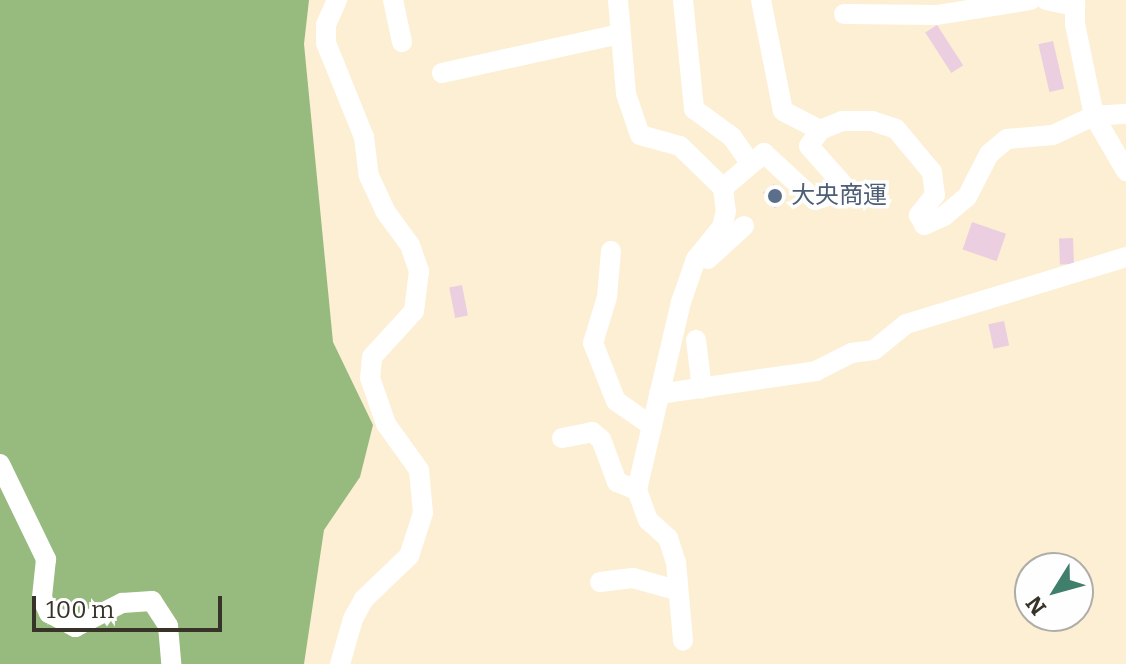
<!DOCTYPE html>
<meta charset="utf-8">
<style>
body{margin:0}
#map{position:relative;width:1126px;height:664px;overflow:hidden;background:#fdefd3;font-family:Bitter,"Noto Sans JP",serif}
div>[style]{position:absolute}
.forest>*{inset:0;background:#97ba7e}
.building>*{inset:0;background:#ebcee0;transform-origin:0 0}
.minor>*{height:20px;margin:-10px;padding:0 10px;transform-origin:10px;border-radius:10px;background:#fff}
.dots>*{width:22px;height:22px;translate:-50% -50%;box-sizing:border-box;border:4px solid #fefefe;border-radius:50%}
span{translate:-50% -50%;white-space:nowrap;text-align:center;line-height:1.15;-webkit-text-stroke:7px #fefefe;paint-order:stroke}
.service-label{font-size:24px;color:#4e5e75}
.left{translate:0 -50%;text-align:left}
.north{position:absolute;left:1014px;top:552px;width:80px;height:80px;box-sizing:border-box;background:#fefefe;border:2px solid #afada8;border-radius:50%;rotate:233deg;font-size:22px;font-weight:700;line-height:32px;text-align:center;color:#383328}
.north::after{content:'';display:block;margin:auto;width:28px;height:36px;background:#407f6c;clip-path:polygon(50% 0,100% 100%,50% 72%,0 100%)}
.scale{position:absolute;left:32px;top:596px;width:190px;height:36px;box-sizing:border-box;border:4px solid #383328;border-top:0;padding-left:10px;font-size:24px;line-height:28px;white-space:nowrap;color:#383328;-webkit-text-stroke:6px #fefefe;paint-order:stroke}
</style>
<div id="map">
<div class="forest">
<div style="clip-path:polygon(0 0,309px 0,304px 44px,333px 342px,373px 425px,360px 477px,324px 530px,304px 664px,0 664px)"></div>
</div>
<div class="building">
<div style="left:937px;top:25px;width:48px;height:14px;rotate:57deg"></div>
<div style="left:1053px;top:41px;width:49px;height:15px;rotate:77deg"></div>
<div style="left:774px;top:184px;width:20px;height:14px;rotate:53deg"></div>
<div style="left:972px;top:222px;width:36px;height:29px;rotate:19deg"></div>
<div style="left:1073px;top:238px;width:26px;height:14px;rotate:88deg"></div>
<div style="left:462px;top:285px;width:31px;height:13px;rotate:79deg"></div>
<div style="left:1004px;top:321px;width:25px;height:16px;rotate:78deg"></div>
</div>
<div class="minor">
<div style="left:337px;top:0;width:27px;rotate:114deg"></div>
<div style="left:326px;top:25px;width:18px;rotate:90deg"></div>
<div style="left:326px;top:43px;width:101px;rotate:68deg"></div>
<div style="left:364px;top:137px;width:39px;rotate:83deg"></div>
<div style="left:369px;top:176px;width:38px;rotate:65deg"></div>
<div style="left:385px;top:211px;width:42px;rotate:53.7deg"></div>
<div style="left:410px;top:245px;width:28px;rotate:71deg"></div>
<div style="left:419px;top:271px;width:40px;rotate:97.1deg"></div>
<div style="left:414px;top:311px;width:62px;rotate:132.4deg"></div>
<div style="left:372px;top:357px;width:21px;rotate:95deg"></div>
<div style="left:370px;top:378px;width:49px;rotate:70.8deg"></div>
<div style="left:386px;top:424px;width:57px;rotate:54.3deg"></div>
<div style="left:419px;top:470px;width:43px;rotate:84.7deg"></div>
<div style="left:423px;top:513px;width:45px;rotate:108deg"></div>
<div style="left:409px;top:556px;width:62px;rotate:136.3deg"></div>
<div style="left:364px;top:599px;width:23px;rotate:119deg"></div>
<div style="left:353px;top:619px;width:47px;rotate:106.1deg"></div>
<div style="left:393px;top:0;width:43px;rotate:77.9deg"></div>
<div style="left:618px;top:0;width:94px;rotate:85.1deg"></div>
<div style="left:626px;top:94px;width:43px;rotate:71.1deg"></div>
<div style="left:640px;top:135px;width:41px;rotate:15.4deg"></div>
<div style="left:680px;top:146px;width:60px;rotate:44.3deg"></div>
<div style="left:723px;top:188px;width:23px;rotate:83deg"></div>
<div style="left:726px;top:211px;width:16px;rotate:104deg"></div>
<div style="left:722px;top:227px;width:41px;rotate:129.1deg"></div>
<div style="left:696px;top:259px;width:46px;rotate:109.2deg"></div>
<div style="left:681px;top:302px;width:193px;rotate:103.2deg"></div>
<div style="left:637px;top:490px;width:32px;rotate:70deg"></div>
<div style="left:648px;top:520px;width:27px;rotate:42deg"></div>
<div style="left:668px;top:538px;width:25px;rotate:72deg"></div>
<div style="left:676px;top:562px;width:79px;rotate:84.9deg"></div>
<div style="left:683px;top:0;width:110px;rotate:84.2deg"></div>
<div style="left:694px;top:109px;width:47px;rotate:36.4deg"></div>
<div style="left:732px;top:137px;width:32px;rotate:55deg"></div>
<div style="left:761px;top:0;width:113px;rotate:78.8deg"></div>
<div style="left:783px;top:111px;width:42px;rotate:27.2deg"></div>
<div style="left:1046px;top:0;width:30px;rotate:12deg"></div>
<div style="left:1075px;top:0;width:24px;rotate:90deg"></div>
<div style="left:1075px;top:24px;width:94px;rotate:78.3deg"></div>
<div style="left:1094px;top:116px;width:64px;rotate:59.8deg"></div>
<div style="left:844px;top:14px;width:93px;rotate:0.6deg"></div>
<div style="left:937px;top:15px;width:95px;rotate:-9.1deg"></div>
<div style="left:442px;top:73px;width:182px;rotate:-12.4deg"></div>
<div style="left:723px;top:188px;width:54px;rotate:-40.5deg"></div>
<div style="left:764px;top:153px;width:69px;rotate:42.7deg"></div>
<div style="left:815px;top:200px;width:34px;rotate:-19deg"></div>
<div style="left:847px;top:189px;width:57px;rotate:-131.5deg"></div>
<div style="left:809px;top:146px;width:19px;rotate:-55deg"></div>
<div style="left:820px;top:130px;width:24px;rotate:-22deg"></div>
<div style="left:842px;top:121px;width:30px"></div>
<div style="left:872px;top:121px;width:25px;rotate:18deg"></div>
<div style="left:896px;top:129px;width:56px;rotate:50.1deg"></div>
<div style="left:932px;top:172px;width:23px;rotate:83deg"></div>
<div style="left:935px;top:195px;width:26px;rotate:129deg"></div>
<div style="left:919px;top:215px;width:11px;rotate:63deg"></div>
<div style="left:924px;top:225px;width:22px;rotate:-24deg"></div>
<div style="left:944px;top:216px;width:30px;rotate:-40deg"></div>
<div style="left:967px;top:197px;width:48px;rotate:-62.9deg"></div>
<div style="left:989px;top:154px;width:23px;rotate:-40deg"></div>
<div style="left:1007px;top:139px;width:46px;rotate:-5deg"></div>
<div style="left:1053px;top:135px;width:45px;rotate:-24.9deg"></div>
<div style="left:1094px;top:116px;width:32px;rotate:-4deg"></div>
<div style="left:611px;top:251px;width:46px;rotate:95deg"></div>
<div style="left:607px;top:297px;width:48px;rotate:106.9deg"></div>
<div style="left:593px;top:343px;width:62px;rotate:68.4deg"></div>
<div style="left:616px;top:401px;width:44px;rotate:34.8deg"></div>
<div style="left:708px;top:259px;width:49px;rotate:-42.5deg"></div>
<div style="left:696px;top:340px;width:49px;rotate:83deg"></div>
<div style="left:659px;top:394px;width:159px;rotate:-8.3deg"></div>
<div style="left:816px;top:371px;width:39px;rotate:-27deg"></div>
<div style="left:851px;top:353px;width:23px;rotate:-7deg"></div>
<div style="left:874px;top:350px;width:41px;rotate:-39.1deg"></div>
<div style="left:906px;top:324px;width:230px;rotate:-16.9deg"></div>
<div style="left:562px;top:438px;width:31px;rotate:-11deg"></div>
<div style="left:592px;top:432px;width:11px;rotate:38deg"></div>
<div style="left:601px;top:439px;width:46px;rotate:69.6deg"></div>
<div style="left:617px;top:482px;width:22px;rotate:22deg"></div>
<div style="left:0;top:464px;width:106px;rotate:64.2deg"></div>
<div style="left:46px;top:559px;width:39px;rotate:96deg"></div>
<div style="left:42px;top:598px;width:17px;rotate:65deg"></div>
<div style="left:49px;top:613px;width:30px;rotate:28deg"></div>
<div style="left:75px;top:627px;width:53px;rotate:-27.1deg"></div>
<div style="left:122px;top:603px;width:30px;rotate:-4deg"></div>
<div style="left:152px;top:601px;width:30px;rotate:57deg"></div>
<div style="left:168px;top:626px;width:38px;rotate:85deg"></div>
<div style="left:600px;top:582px;width:33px;rotate:-7deg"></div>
<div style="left:633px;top:578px;width:45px;rotate:15.6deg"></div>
</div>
<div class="dots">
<div style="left:775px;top:196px;background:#5c6f8a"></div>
</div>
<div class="service-label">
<span class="left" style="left:791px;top:196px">大央商運</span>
</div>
<div class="north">N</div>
<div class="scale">100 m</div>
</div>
